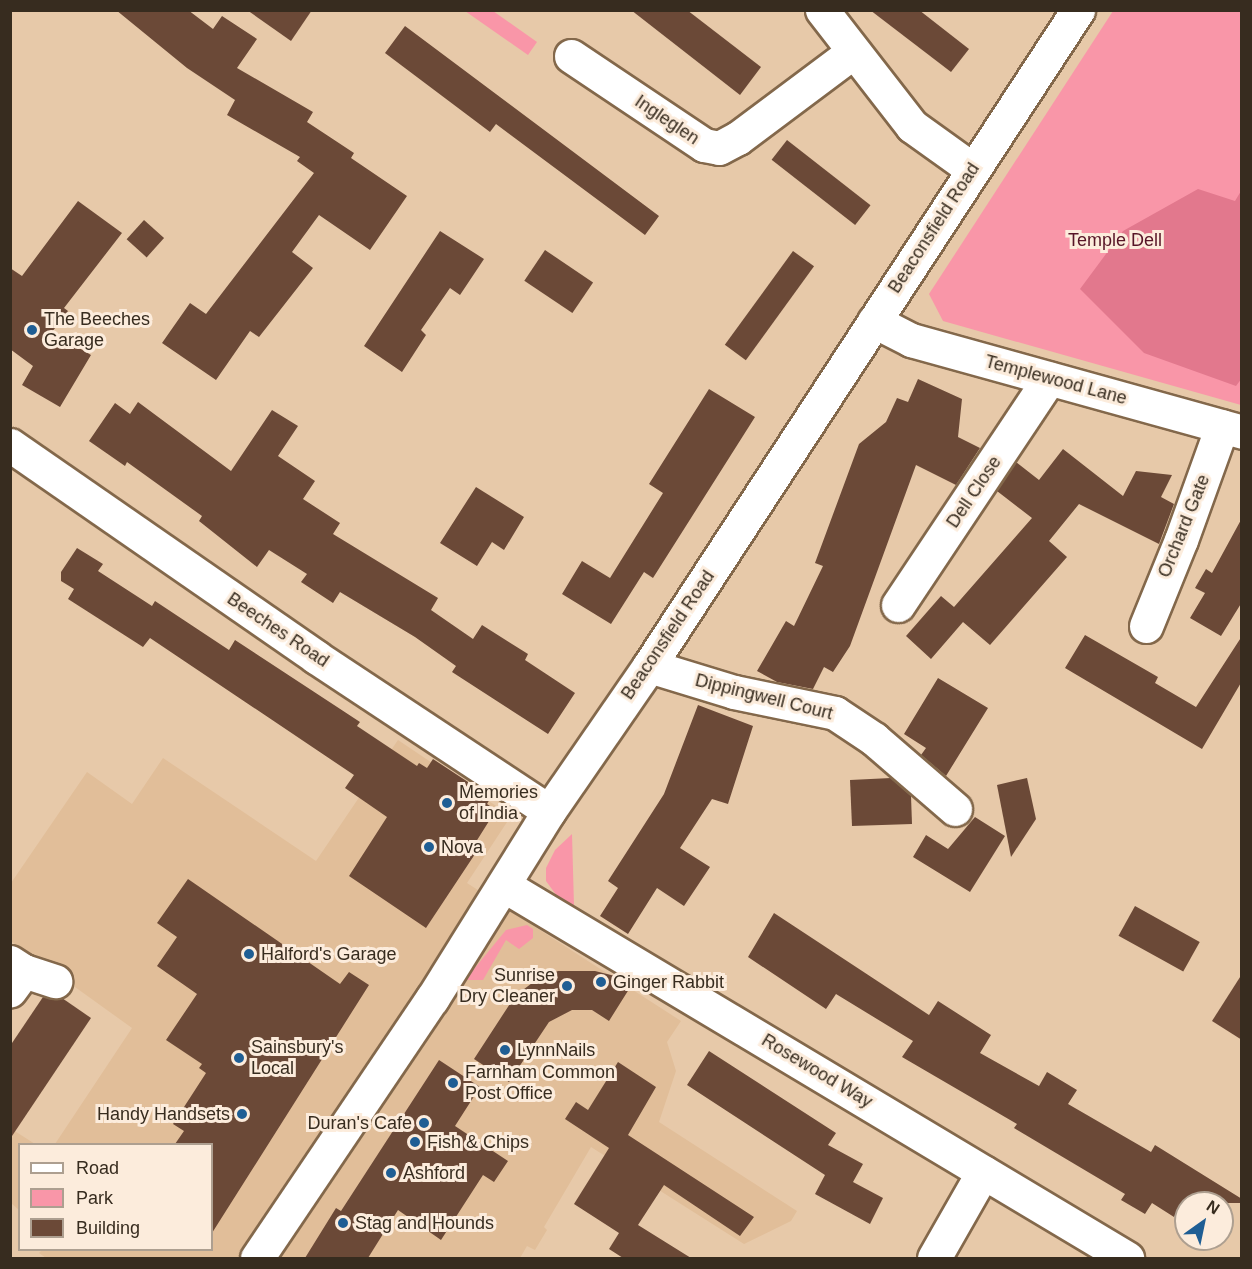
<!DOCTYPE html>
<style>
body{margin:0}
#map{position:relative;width:1252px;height:1269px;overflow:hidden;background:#e7c9a9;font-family:Arial,sans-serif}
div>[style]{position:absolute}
.built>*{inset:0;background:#e1be99}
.green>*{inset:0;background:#f996a8}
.forest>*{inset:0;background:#e2788d}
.building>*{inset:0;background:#6b4937;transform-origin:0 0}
.roads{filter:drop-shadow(2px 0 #83684b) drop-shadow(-2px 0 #83684b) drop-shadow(0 2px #83684b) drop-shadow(0 -2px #83684b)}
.minor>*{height:33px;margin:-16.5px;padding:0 16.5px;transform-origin:16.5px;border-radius:16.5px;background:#fff}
.major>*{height:33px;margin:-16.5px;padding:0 16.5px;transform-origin:16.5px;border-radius:16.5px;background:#fff}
.dots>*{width:16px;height:16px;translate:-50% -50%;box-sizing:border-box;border:3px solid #fcecdc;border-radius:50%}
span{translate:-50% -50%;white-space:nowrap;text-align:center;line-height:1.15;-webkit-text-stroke:6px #fcecdc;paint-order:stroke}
.street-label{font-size:18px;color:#372c1f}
.park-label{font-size:18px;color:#571527}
.poi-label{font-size:18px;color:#372c1f}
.left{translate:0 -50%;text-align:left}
.right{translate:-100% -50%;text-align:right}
.frame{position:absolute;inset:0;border:12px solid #372c1f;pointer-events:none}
.legend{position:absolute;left:18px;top:1143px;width:195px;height:108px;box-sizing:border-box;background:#fcecdc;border:2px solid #ad9f90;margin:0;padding:8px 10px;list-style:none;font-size:18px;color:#372c1f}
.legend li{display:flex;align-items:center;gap:12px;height:30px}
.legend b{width:30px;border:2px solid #ad9f90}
.north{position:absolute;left:1174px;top:1191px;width:60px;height:60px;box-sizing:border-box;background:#fcecdc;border:2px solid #ad9f90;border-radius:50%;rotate:33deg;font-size:16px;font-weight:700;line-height:24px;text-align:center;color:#372c1f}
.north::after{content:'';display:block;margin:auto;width:21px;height:27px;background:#1f5e94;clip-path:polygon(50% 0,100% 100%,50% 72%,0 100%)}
</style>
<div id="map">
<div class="built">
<div style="clip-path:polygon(398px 740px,511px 816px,467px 883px,681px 1021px,667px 1042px,676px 1071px,659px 1122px,797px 1211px,791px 1221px,744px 1244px,591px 1147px,544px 1227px,547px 1230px,535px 1250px,527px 1246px,520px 1258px,46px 1258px,39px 1253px,42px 1250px,212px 1250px,212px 1144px,55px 1144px,132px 1028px,11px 941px,11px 883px,87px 772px,132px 804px,163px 758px,316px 861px)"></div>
<div style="clip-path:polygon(10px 1128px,35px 1144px,20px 1144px,19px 1210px,11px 1203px)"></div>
</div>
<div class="green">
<div style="clip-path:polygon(465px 11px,493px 11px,537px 42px,528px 55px)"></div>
<div style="clip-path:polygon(1113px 11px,1241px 11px,1241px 405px,943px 321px,929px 294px)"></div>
<div style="clip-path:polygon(572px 834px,574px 906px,557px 896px,546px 881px,546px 868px,555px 850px)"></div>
<div style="clip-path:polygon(527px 925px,533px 929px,533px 938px,519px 949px,506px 940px,483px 980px,465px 980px,506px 930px)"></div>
</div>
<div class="forest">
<div style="clip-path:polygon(1198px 189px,1235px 201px,1241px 191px,1242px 378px,1236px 386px,1144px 353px,1080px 289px,1123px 231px)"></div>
</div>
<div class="building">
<div style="clip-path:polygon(116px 10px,188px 10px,213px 29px,222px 16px,257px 39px,237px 68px,313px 112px,307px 122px,354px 153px,351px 158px,407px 196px,370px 250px,319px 215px,292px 252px,313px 268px,259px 337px,250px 331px,216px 380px,162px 343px,190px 303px,206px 314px,314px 173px,297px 161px,300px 157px,227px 115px,235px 100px,187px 68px)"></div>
<div style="clip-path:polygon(247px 10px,312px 10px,291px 41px)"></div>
<div style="clip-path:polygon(631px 10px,687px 10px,761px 67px,740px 95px)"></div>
<div style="clip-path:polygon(870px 10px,919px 10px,969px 49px,951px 72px)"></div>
<div style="clip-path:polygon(405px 26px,659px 216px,645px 235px,496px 124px,490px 132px,385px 53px)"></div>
<div style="left:787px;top:140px;width:106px;height:25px;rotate:38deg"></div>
<div style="clip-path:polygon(78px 201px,122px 233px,64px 308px,68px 311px,52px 332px,91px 355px,60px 407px,22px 385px,33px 366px,10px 349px,10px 268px,22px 276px)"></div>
<div style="left:144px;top:220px;width:27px;height:26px;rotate:42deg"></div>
<div style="clip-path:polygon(440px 231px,484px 259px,460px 295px,450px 288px,421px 330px,426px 335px,402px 372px,364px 346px)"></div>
<div style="left:545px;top:250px;width:58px;height:37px;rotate:34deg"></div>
<div style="left:793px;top:251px;width:26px;height:116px;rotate:36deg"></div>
<div style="clip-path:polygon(918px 379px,962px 399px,958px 437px,980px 448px,956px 485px,916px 465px,850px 646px,833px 672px,824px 667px,813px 689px,777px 682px,757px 671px,786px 621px,794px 626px,823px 566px,815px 563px,859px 444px,886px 422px,897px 398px,908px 402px)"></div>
<div style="clip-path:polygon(709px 389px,755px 417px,653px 578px,644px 572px,611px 624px,562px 594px,582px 561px,610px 578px,663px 493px,649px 484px)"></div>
<div style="clip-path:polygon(138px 402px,231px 471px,272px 410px,298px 426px,278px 456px,315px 481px,303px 499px,340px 523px,333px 534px,438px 598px,431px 610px,473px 639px,482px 625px,528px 654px,525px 660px,575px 693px,548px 734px,452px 672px,456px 666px,415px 637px,340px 592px,333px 603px,301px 582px,307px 574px,269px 550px,257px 567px,199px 521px,202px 516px,127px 462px,125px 466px,89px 441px,115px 403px,130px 414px)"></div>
<div style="clip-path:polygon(1063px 449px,1123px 496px,1136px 471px,1172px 475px,1161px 497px,1174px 504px,1159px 544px,1079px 504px,1049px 541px,1067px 557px,990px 645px,963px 622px,931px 659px,906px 636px,941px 596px,954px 607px,1032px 518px,997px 491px,1016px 462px,1039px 480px)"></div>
<div style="clip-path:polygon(476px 487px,524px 517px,504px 550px,492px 542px,477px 566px,440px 543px)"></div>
<div style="clip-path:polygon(1242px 518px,1242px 602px,1221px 636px,1190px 618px,1205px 593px,1195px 588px,1206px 569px,1212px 573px)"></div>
<div style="clip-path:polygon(77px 548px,103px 564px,98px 571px,152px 606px,155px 601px,229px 650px,235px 640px,360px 722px,357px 726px,417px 766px,419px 763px,427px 768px,433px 759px,491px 797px,487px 804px,496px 810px,474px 845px,479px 848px,426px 928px,349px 876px,387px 817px,345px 788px,354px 775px,150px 638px,143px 647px,68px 599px,74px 589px,61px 581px,61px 572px)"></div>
<div style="clip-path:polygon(1085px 635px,1158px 677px,1155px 683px,1196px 707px,1242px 636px,1242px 681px,1202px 749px,1065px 668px)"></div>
<div style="clip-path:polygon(938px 678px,988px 708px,946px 776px,921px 755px,926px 748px,904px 734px)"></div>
<div style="clip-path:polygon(698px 705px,753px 726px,728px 804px,712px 799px,680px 848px,710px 867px,684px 906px,657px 888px,628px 934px,600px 916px,618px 888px,608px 881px,664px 794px)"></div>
<div style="clip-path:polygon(891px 778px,911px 796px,912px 824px,852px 826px,850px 780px)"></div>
<div style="clip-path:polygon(1027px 778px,1036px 819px,1011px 857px,997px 785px)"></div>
<div style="clip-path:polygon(975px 817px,1005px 836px,970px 892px,913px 857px,926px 835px,948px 849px)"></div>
<div style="clip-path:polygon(188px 879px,340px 984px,349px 972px,369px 985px,212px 1233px,212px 1144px,175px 1144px,184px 1131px,173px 1124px,206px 1073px,199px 1068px,202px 1064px,166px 1040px,197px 994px,157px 966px,177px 937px,157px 923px)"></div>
<div style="left:1135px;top:906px;width:74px;height:34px;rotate:29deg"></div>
<div style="clip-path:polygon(774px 913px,929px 1015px,938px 1001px,991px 1035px,980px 1053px,1039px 1086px,1047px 1072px,1077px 1090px,1068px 1104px,1151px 1152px,1155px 1145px,1242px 1199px,1242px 1203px,1183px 1203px,1174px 1217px,1152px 1203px,1145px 1214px,1121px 1200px,1125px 1194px,1014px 1128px,1017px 1124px,902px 1057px,913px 1041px,836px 994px,826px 1009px,748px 957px)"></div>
<div style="clip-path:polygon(558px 971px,595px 971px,615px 976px,631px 986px,609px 1021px,592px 1010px,572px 1010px,549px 1022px,509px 1082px,474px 1059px,515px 996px,536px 980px)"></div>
<div style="clip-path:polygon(1242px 974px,1242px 1040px,1212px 1021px)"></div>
<div style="clip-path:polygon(43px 997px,62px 998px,91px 1018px,10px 1139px,10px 1046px)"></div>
<div style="clip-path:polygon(709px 1051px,836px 1133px,828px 1145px,863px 1164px,853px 1182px,883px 1198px,870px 1224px,815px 1194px,825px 1175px,687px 1085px)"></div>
<div style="clip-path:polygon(439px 1060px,480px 1087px,455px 1126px,508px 1161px,494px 1182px,483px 1175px,441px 1240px,398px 1210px,368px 1258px,305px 1258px,336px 1208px,341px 1211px)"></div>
<div style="clip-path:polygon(618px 1062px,656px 1087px,628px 1135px,754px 1217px,740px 1236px,664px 1185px,638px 1225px,691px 1258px,623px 1258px,609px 1249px,619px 1233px,574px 1204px,609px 1148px,565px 1119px,576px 1102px,588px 1110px)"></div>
</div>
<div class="roads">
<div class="minor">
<div style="left:822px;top:10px;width:147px;rotate:52.2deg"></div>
<div style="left:912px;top:126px;width:74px;rotate:35.6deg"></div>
<div style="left:571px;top:56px;width:160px;rotate:33.8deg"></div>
<div style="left:704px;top:145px;width:15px;rotate:11deg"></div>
<div style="left:719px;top:148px;width:21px;rotate:-28deg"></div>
<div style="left:738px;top:138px;width:144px;rotate:-36.8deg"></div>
<div style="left:874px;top:321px;width:42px;rotate:27.2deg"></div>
<div style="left:911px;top:340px;width:344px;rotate:15.5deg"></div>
<div style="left:10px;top:445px;width:372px;rotate:34.7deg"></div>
<div style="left:316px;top:657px;width:279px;rotate:33.5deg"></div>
<div style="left:898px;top:605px;width:272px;rotate:-56.3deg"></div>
<div style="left:1146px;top:626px;width:93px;rotate:-67.9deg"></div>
<div style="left:1181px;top:540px;width:121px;rotate:-70.2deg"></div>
<div style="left:649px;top:666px;width:89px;rotate:17deg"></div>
<div style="left:734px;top:692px;width:103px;rotate:11.7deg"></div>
<div style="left:835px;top:713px;width:47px;rotate:33.7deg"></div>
<div style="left:874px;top:739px;width:107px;rotate:40.8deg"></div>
<div style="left:505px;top:886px;width:725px;rotate:30.88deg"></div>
<div style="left:10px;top:962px;width:17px;rotate:33deg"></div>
<div style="left:24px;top:971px;width:24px;rotate:126deg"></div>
<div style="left:24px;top:971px;width:33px;rotate:18deg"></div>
<div style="left:934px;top:1258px;width:99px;rotate:-60.3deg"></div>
</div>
<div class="major">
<div style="left:257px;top:1258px;width:313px;rotate:-56deg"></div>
<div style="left:432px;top:999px;width:221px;rotate:-58.1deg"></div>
<div style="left:549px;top:811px;width:176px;rotate:-55.4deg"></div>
<div style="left:649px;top:666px;width:784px;rotate:-56.82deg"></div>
</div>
</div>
<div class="dots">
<div style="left:32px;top:330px;background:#1f5e94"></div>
<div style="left:447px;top:803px;background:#1f5e94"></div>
<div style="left:429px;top:847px;background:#1f5e94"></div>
<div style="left:249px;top:954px;background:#1f5e94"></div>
<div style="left:601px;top:982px;background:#1f5e94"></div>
<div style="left:567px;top:986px;background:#1f5e94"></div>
<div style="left:505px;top:1050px;background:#1f5e94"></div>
<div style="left:239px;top:1058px;background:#1f5e94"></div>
<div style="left:453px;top:1083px;background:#1f5e94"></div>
<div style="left:242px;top:1114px;background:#1f5e94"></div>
<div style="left:424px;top:1123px;background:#1f5e94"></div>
<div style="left:415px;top:1142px;background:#1f5e94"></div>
<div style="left:391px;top:1173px;background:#1f5e94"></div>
<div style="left:343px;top:1223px;background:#1f5e94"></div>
</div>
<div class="street-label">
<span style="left:667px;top:120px;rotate:34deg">Ingleglen</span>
<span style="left:934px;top:228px;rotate:-57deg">Beaconsfield Road</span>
<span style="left:1056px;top:380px;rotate:15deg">Templewood Lane</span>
<span style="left:974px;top:492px;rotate:-56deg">Dell Close</span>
<span style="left:1184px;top:526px;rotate:-68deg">Orchard Gate</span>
<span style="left:278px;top:630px;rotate:34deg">Beeches Road</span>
<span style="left:668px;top:635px;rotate:-56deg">Beaconsfield Road</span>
<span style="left:764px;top:697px;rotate:14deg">Dippingwell Court</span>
<span style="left:817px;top:1071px;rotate:31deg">Rosewood Way</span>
</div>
<div class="park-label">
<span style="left:1115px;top:240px">Temple Dell</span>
</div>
<div class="poi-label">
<span class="left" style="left:44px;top:330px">The Beeches<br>Garage</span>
<span class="left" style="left:459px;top:803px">Memories<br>of India</span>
<span class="left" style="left:441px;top:847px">Nova</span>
<span class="left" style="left:261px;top:954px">Halford's Garage</span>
<span class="right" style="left:555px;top:986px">Sunrise<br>Dry Cleaner</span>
<span class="left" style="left:613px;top:982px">Ginger Rabbit</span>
<span class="left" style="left:251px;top:1058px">Sainsbury's<br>Local</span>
<span class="left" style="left:517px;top:1050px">LynnNails</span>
<span class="left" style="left:465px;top:1083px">Farnham Common<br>Post Office</span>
<span class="right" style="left:230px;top:1114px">Handy Handsets</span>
<span class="right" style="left:412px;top:1123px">Duran's Cafe</span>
<span class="left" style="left:427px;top:1142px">Fish &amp; Chips</span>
<span class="left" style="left:403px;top:1173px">Ashford</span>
<span class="left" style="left:355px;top:1223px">Stag and Hounds</span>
</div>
<div class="frame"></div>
<ul class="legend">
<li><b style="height:8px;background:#fff"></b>Road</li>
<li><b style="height:16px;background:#f996a8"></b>Park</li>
<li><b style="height:16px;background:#6b4937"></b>Building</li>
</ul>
<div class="north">N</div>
</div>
